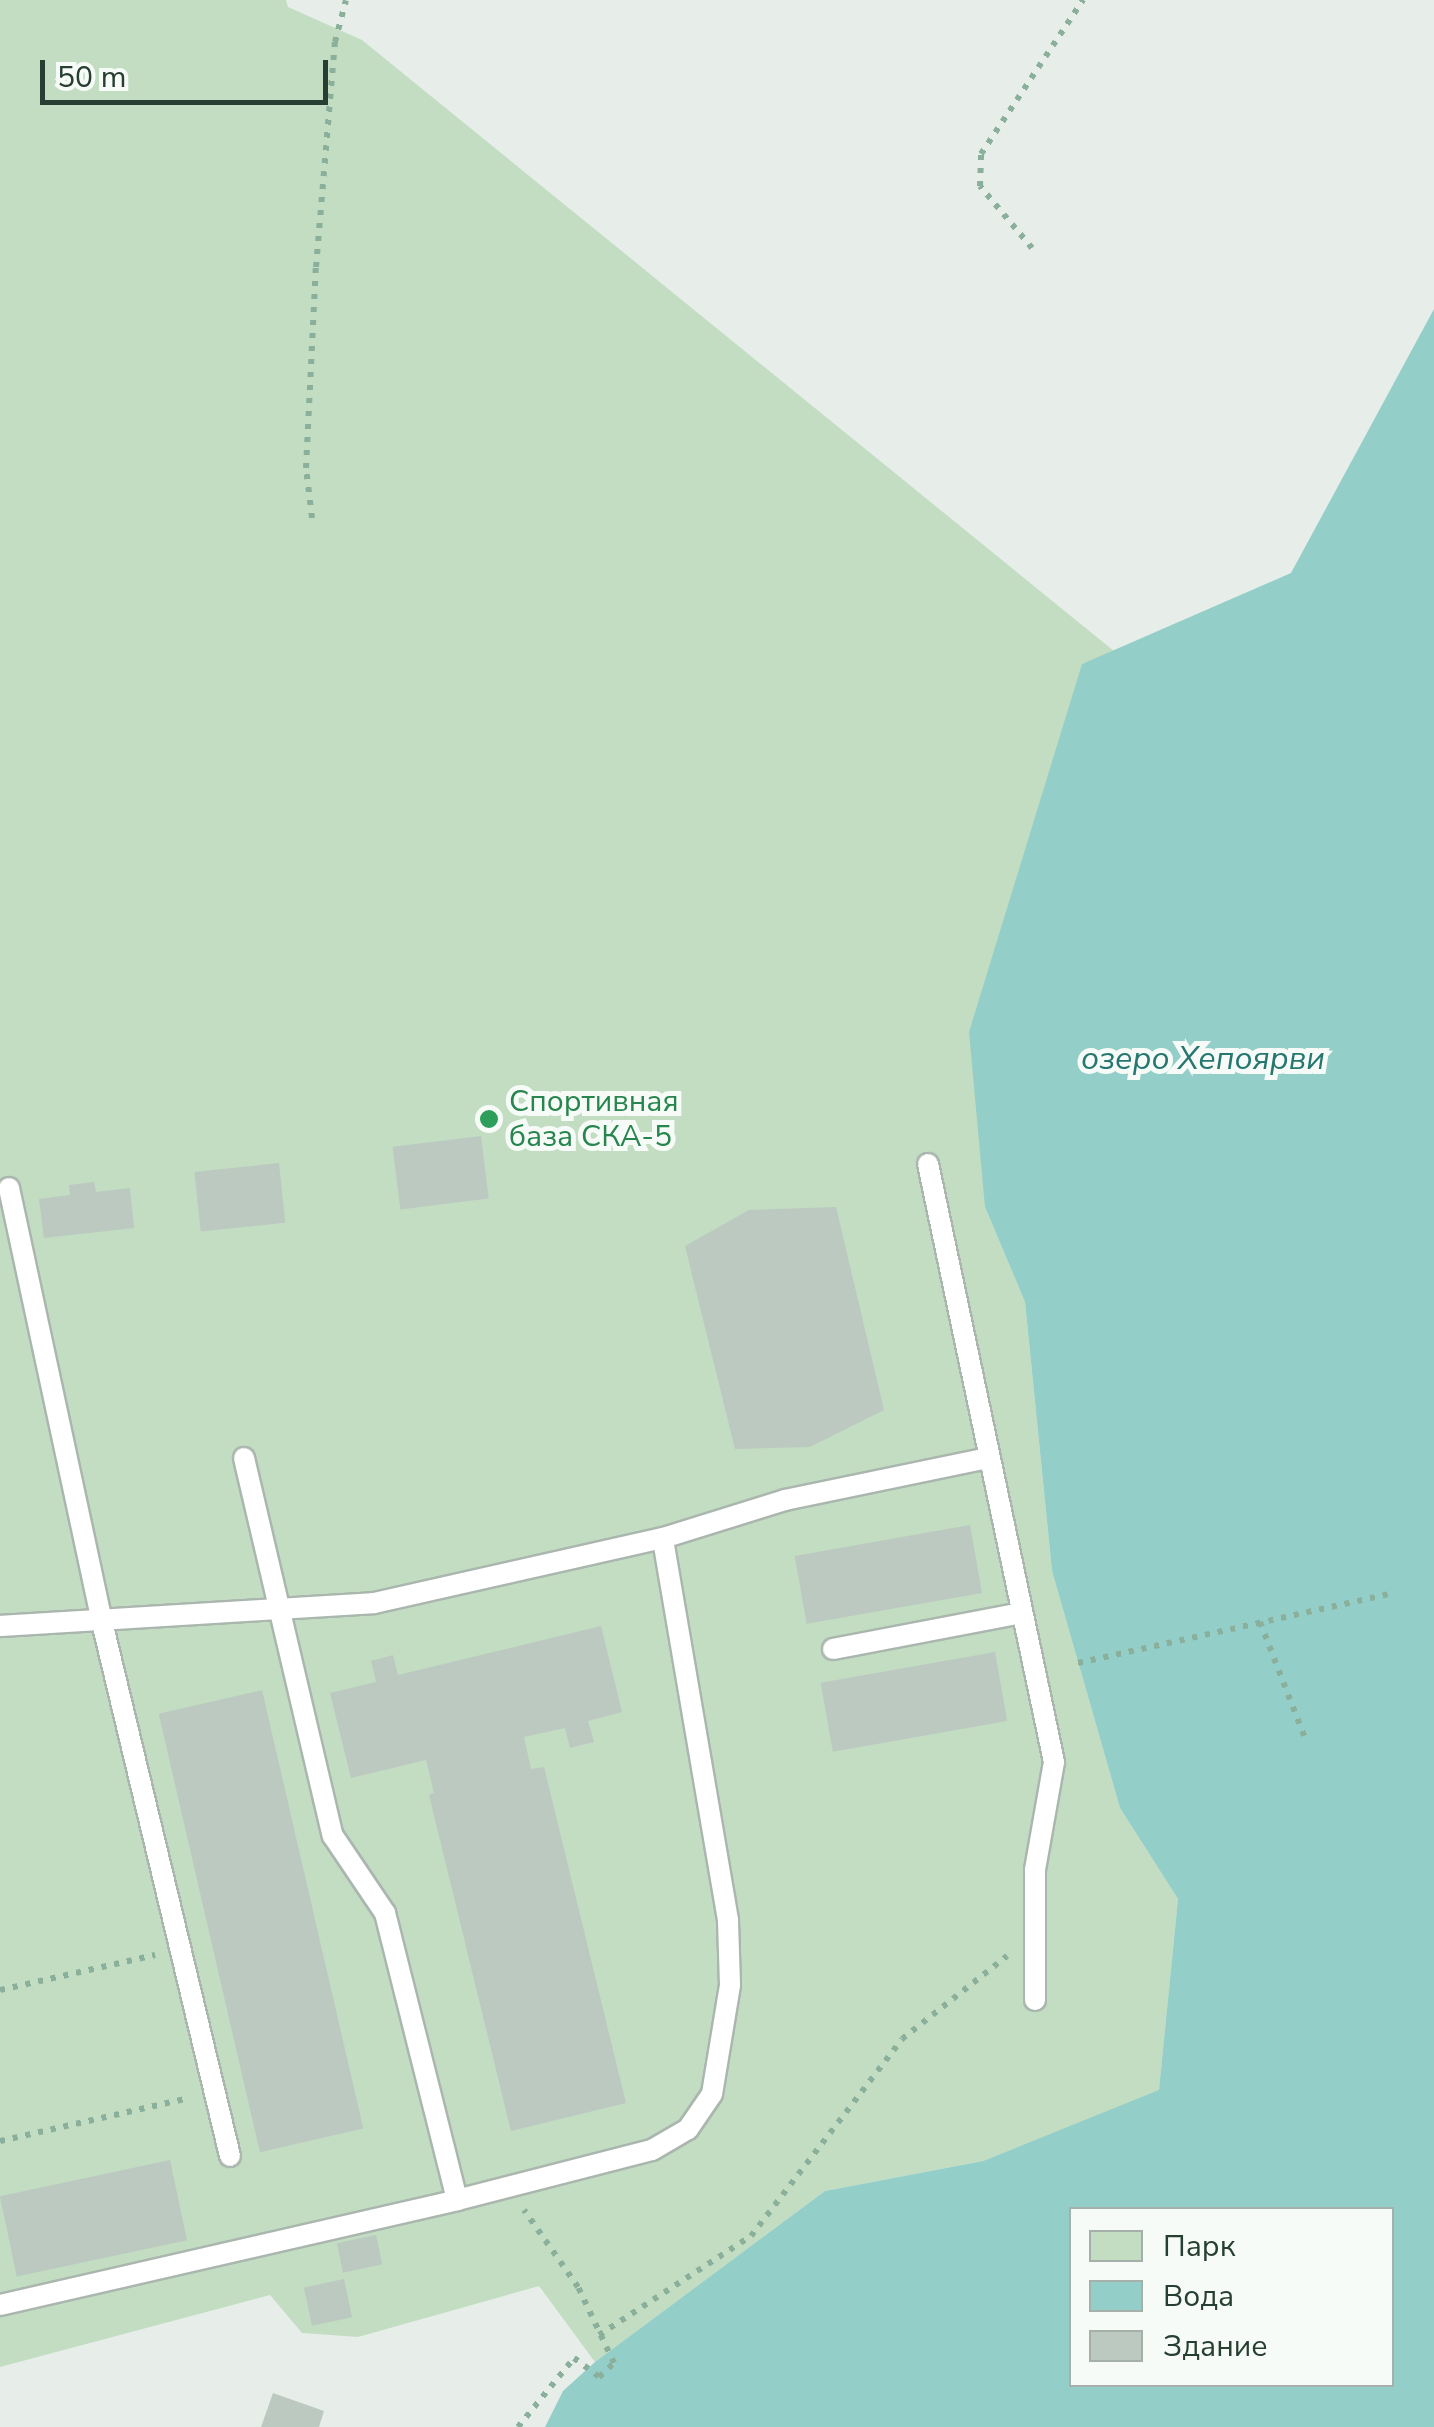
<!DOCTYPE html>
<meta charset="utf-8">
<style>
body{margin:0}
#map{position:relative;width:1434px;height:2427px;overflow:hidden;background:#e7eee9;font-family:"Nunito Sans",sans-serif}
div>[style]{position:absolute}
.green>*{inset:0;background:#c2ddc2}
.water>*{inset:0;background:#94cec8}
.building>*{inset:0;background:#bcc9c1;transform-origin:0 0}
.path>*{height:6px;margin-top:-3px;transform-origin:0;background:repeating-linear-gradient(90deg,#8aaf9a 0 5px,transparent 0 13px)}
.roads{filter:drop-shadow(2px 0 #aab6ae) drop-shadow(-2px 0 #aab6ae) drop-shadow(0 2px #aab6ae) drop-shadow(0 -2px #aab6ae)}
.service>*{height:20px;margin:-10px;padding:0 10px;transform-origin:10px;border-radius:10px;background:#fff}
.dots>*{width:28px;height:28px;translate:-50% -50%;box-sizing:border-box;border:5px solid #f7fbf8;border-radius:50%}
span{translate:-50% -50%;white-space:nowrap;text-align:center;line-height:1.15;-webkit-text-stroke:10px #f7fbf8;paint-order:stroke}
.leisure-label{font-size:30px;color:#27864d}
.left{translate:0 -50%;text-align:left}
.water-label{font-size:32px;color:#257770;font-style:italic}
.legend{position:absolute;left:1069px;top:2207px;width:325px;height:180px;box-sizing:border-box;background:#f7fbf8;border:2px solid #a4b0a9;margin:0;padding:12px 18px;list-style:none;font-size:30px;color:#273f32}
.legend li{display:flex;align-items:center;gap:20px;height:50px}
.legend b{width:50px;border:2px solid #a4b0a9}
.scale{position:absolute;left:40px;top:60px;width:288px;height:45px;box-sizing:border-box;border:5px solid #273f32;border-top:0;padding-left:12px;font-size:30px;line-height:35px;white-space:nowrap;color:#273f32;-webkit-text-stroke:8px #f7fbf8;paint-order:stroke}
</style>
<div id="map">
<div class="green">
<div style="clip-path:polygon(0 0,286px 0,288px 7px,362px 40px,1114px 651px,1082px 664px,985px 1207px,1025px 1302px,1052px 1571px,1120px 1808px,1178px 1899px,1159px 2091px,983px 2161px,825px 2191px,595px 2362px,539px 2286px,358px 2337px,302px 2333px,270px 2295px,0 2367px)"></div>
</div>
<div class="water">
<div style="clip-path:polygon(evenodd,1434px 309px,1434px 2427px,545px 2427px,563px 2391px,595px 2362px,825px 2191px,983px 2161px,1159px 2090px,1178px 1899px,1120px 1808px,1052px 1571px,1025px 1302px,985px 1207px,969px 1032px,1082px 664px,1291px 573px,1434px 309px,1072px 2210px,1392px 2210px,1392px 2384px,1072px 2384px,1072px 2210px)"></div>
</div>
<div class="building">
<div style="left:481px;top:1136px;width:63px;height:89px;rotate:83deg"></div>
<div style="left:279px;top:1163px;width:60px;height:85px;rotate:84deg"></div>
<div style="clip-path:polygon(94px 1182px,96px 1192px,130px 1188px,134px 1228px,44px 1238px,39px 1199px,70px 1195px,69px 1185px)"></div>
<div style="clip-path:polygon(836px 1207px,884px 1410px,810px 1447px,735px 1449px,685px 1246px,749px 1210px)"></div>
<div style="left:970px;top:1525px;width:69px;height:178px;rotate:80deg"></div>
<div style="clip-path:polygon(601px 1626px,622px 1712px,588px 1721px,594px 1742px,570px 1748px,565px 1728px,524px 1737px,531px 1769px,544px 1767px,626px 2103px,511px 2131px,429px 1795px,434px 1793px,426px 1760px,351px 1778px,330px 1693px,376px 1682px,371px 1661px,393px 1655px,398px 1675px)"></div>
<div style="left:995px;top:1652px;width:70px;height:177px;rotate:80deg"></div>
<div style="left:262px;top:1690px;width:450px;height:106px;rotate:77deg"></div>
<div style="left:170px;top:2160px;width:82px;height:174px;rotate:78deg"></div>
<div style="left:376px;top:2235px;width:30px;height:40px;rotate:78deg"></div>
<div style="left:344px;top:2279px;width:39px;height:41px;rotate:78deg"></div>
<div style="clip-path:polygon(273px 2393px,324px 2411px,319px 2427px,261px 2427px)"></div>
</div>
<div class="path">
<div style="left:1032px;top:248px;width:81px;rotate:-130deg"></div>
<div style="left:980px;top:186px;width:32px;rotate:-88deg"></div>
<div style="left:981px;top:154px;width:185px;rotate:-56.5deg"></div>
<div style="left:312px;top:518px;width:50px;rotate:-96.8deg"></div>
<div style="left:306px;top:468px;width:201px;rotate:-87.2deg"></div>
<div style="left:316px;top:267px;width:226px;rotate:-85.2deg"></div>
<div style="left:335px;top:42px;width:43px;rotate:-75.3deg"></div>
<div style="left:1260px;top:1622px;width:124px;rotate:68.8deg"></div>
<div style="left:1078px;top:1663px;width:324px;rotate:-12.5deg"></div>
<div style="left:0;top:1990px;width:159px;rotate:-12.7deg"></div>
<div style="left:0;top:2141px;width:194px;rotate:-12.8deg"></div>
<div style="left:599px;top:2335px;width:181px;rotate:-33.1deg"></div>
<div style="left:751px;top:2236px;width:248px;rotate:-52.5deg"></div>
<div style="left:902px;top:2039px;width:134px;rotate:-38.3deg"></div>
<div style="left:518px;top:2427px;width:89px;rotate:-50.9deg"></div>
<div style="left:574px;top:2358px;width:31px;rotate:37deg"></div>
<div style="left:599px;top:2377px;width:21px;rotate:-43deg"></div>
<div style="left:614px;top:2363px;width:84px;rotate:-115.3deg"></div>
<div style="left:578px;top:2287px;width:94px;rotate:-125deg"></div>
</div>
<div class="roads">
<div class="service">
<div style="left:928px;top:1164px;width:611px;rotate:78.1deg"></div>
<div style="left:1054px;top:1762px;width:110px;rotate:100deg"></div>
<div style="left:1035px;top:1870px;width:130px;rotate:90deg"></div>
<div style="left:9px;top:1188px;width:444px;rotate:77.9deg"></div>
<div style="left:102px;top:1622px;width:549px;rotate:76.52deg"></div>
<div style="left:244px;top:1458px;width:388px;rotate:76.8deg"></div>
<div style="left:333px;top:1836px;width:93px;rotate:56deg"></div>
<div style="left:385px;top:1913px;width:296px;rotate:75.9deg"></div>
<div style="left:457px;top:2200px;width:201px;rotate:-14.4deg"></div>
<div style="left:652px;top:2150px;width:42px;rotate:-30.3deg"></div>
<div style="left:688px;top:2129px;width:42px;rotate:-55.6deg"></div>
<div style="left:712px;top:2094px;width:110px;rotate:-80.6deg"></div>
<div style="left:730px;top:1985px;width:65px;rotate:-91.8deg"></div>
<div style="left:728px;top:1920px;width:387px;rotate:-99.7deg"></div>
<div style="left:0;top:1626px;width:375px;rotate:-3.5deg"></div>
<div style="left:374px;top:1603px;width:296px;rotate:-12.7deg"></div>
<div style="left:663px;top:1538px;width:128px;rotate:-17.3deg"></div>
<div style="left:785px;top:1500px;width:207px;rotate:-11.7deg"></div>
<div style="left:833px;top:1649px;width:192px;rotate:-10.8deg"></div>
<div style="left:0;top:2305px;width:469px;rotate:-12.9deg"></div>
</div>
</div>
<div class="dots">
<div style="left:489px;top:1119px;background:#2e9e5b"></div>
</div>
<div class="leisure-label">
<span class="left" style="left:509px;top:1119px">Спортивная<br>база СКА-5</span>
</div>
<div class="water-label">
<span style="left:1203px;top:1059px">озеро Хепоярви</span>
</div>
<ul class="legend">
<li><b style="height:28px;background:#c2ddc2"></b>Парк</li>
<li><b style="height:28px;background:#94cec8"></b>Вода</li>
<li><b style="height:28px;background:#bcc9c1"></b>Здание</li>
</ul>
<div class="scale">50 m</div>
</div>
